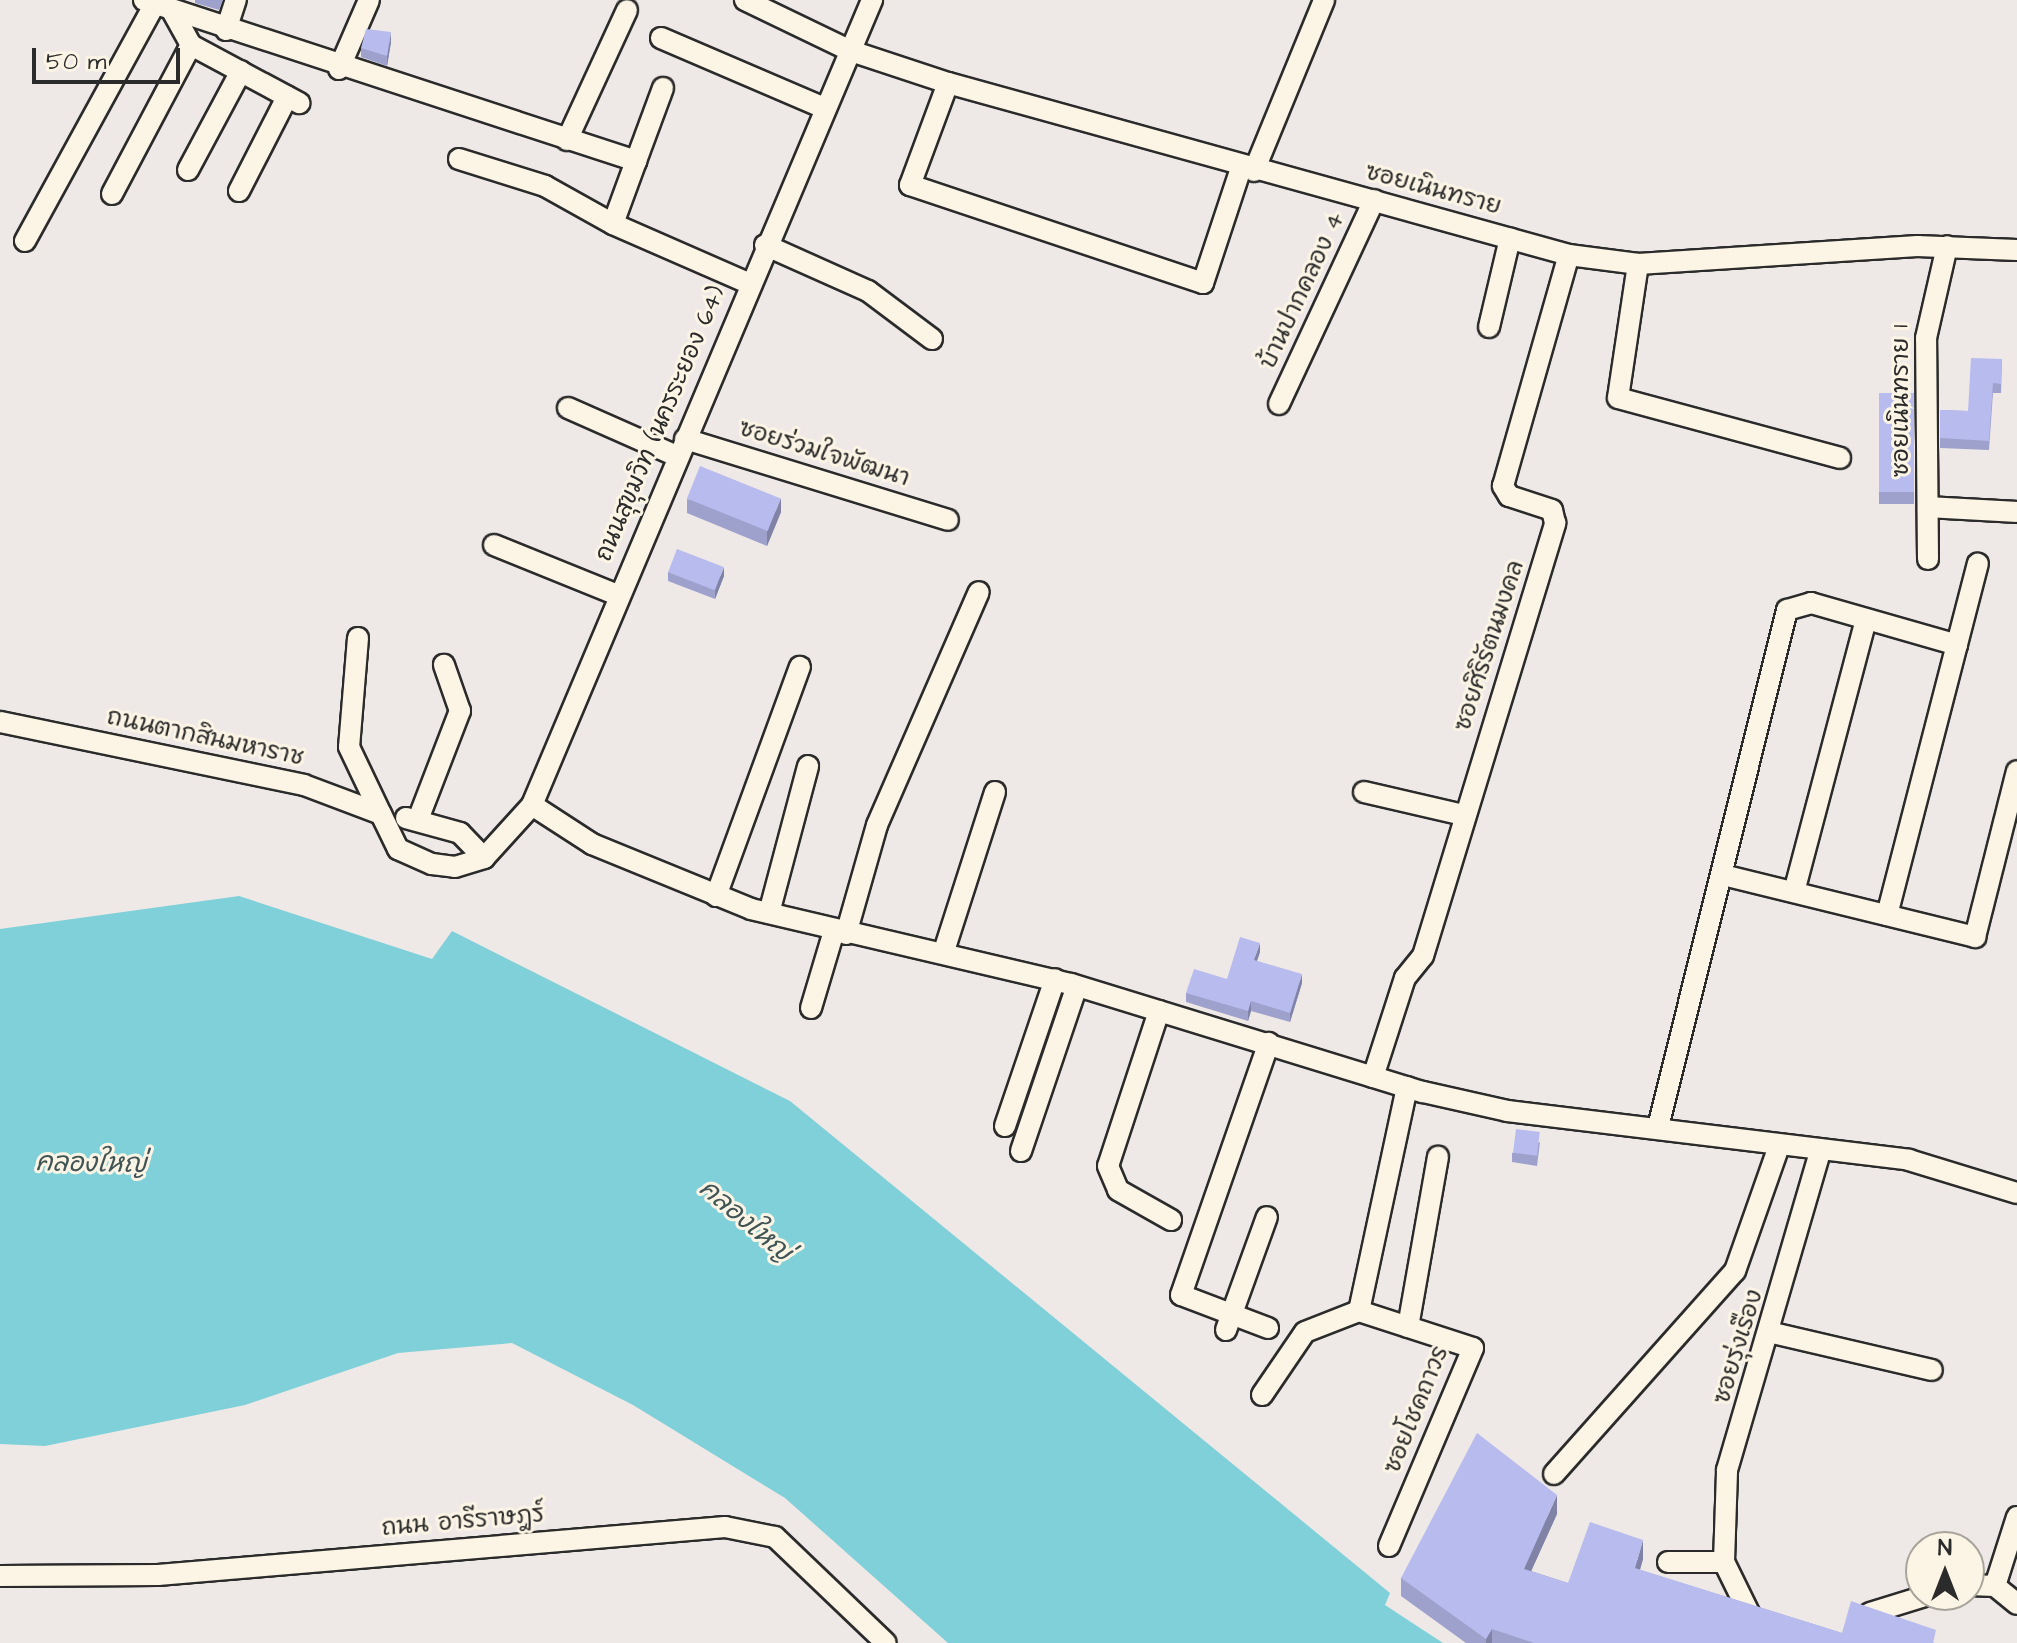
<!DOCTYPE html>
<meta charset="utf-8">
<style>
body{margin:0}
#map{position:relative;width:2017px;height:1643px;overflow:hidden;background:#eee9e7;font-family:"Architects Daughter","Playpen Sans Thai",sans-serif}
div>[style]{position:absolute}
.water>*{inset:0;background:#7fd0d8}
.roads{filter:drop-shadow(2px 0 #2b2b2b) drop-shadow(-2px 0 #2b2b2b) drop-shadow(0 2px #2b2b2b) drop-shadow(0 -2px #2b2b2b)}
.minor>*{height:20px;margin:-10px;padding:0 10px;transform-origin:10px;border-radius:10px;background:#fcf5e5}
.wall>*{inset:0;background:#9da1cc;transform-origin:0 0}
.shaded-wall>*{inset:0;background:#8083a6}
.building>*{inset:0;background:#b7bbed;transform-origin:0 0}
span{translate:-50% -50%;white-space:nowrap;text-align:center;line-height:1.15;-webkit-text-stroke:6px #fcf5e5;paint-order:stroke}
.street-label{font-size:24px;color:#2b2b2b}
.water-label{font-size:26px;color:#405456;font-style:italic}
.north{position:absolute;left:1905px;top:1531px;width:80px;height:80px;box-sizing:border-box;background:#fcf5e5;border:2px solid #a8a49b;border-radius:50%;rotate:0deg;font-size:22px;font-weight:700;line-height:32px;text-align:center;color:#2b2b2b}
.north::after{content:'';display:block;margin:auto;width:28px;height:36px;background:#2b2b2b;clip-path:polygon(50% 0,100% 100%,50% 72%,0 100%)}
.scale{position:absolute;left:32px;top:48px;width:148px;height:36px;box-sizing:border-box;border:4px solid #2b2b2b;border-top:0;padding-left:10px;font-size:24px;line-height:28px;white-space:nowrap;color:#2b2b2b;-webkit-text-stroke:6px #fcf5e5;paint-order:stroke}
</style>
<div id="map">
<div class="water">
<div style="clip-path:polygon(239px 896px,432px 959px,452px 931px,790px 1101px,1390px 1593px,1385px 1605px,1443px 1643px,948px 1643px,785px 1498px,633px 1405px,512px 1343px,398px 1353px,245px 1405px,45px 1446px,0 1444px,0 929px)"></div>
</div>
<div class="roads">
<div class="minor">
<div style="left:144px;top:0;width:518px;rotate:18.12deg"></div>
<div style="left:636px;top:161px;width:67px;rotate:110.1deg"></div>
<div style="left:613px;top:224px;width:147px;rotate:23.6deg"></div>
<div style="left:745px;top:0;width:118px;rotate:25.7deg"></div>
<div style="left:851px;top:51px;width:102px;rotate:18.3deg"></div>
<div style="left:948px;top:83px;width:644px;rotate:15.48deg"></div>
<div style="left:1569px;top:255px;width:70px;rotate:7.4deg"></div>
<div style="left:1638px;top:264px;width:280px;rotate:-3.7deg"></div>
<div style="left:1917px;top:246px;width:100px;rotate:2.3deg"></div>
<div style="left:226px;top:30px;width:32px;rotate:-72deg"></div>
<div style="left:661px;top:38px;width:177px;rotate:23.2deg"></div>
<div style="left:191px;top:45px;width:123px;rotate:28.2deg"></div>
<div style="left:339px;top:69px;width:75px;rotate:-66.5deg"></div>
<div style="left:948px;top:83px;width:109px;rotate:110.4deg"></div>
<div style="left:910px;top:185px;width:309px;rotate:18.5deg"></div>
<div style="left:1203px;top:283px;width:121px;rotate:-71.7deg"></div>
<div style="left:567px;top:140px;width:143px;rotate:-65.2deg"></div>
<div style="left:459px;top:159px;width:90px;rotate:17.4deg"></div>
<div style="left:545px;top:186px;width:78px;rotate:29.2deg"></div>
<div style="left:636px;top:161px;width:78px;rotate:-69.7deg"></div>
<div style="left:188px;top:170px;width:112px;rotate:-61.8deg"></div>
<div style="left:1254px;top:171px;width:185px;rotate:-67.7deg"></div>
<div style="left:239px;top:191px;width:106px;rotate:-62.9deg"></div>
<div style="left:112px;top:194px;width:169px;rotate:-62.1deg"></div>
<div style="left:191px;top:45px;width:37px;rotate:-119deg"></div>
<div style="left:25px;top:241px;width:270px;rotate:-61.3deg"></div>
<div style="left:765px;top:245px;width:113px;rotate:24.1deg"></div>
<div style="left:868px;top:291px;width:80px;rotate:36.9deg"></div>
<div style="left:1638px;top:264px;width:135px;rotate:98.5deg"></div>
<div style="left:1618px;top:398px;width:230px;rotate:15.1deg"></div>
<div style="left:1489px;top:327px;width:91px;rotate:-76.7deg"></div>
<div style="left:1279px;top:404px;width:225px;rotate:-65deg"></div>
<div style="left:568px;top:408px;width:119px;rotate:23.8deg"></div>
<div style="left:685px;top:439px;width:275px;rotate:17.1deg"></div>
<div style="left:1928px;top:507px;width:89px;rotate:3.2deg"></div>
<div style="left:494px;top:545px;width:134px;rotate:22deg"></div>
<div style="left:1928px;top:559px;width:221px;rotate:-90.5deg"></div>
<div style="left:1926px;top:338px;width:94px;rotate:-77.1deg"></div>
<div style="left:358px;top:638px;width:109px;rotate:94.7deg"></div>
<div style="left:349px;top:747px;width:74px;rotate:64.5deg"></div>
<div style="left:0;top:722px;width:310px;rotate:11.7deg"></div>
<div style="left:304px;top:785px;width:82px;rotate:20.6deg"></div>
<div style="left:381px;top:814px;width:39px;rotate:64deg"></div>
<div style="left:398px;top:849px;width:37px;rotate:24deg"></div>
<div style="left:432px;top:864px;width:23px;rotate:7deg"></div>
<div style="left:455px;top:867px;width:30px;rotate:-17deg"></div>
<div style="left:484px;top:858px;width:72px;rotate:-47.8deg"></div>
<div style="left:532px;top:805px;width:874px;rotate:-67.1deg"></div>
<div style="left:1364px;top:792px;width:103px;rotate:13deg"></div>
<div style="left:532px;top:805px;width:72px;rotate:33deg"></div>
<div style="left:592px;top:844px;width:172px;rotate:22.2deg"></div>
<div style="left:751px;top:909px;width:329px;rotate:13.2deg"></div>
<div style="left:1071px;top:984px;width:368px;rotate:17.1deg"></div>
<div style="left:1423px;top:1092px;width:86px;rotate:12.7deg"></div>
<div style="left:1507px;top:1111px;width:405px;rotate:6.9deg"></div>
<div style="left:1909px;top:1160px;width:113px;rotate:17deg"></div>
<div style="left:419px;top:817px;width:114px;rotate:-68.9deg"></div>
<div style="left:460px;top:711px;width:49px;rotate:-109.2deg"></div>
<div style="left:406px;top:818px;width:56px;rotate:15.5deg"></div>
<div style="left:460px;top:833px;width:35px;rotate:46deg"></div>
<div style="left:1723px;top:875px;width:260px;rotate:13.8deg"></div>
<div style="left:1975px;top:937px;width:171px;rotate:-75.8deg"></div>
<div style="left:1794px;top:892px;width:282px;rotate:-75.2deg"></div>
<div style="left:716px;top:896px;width:244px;rotate:-69.9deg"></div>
<div style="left:769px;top:913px;width:152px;rotate:-75.1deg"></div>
<div style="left:1887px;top:915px;width:363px;rotate:-75.5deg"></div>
<div style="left:846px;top:934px;width:113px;rotate:-74.1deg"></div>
<div style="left:877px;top:825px;width:254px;rotate:-66.4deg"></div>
<div style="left:944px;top:951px;width:167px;rotate:-72.2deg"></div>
<div style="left:811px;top:1008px;width:80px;rotate:-73.4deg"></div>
<div style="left:1159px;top:1011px;width:163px;rotate:108.2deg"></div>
<div style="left:1108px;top:1166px;width:26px;rotate:67deg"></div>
<div style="left:1118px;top:1190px;width:61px;rotate:29.5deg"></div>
<div style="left:1373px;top:1077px;width:104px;rotate:-72.1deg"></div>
<div style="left:1405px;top:978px;width:28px;rotate:-51deg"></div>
<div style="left:1423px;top:956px;width:453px;rotate:-73deg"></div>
<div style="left:1555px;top:523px;width:13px;rotate:-103deg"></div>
<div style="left:1552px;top:510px;width:45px;rotate:-162deg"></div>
<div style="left:1509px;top:496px;width:12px;rotate:-121deg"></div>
<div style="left:1503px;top:486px;width:240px;rotate:-74.1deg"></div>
<div style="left:1005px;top:1126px;width:155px;rotate:-71.2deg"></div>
<div style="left:1658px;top:1127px;width:533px;rotate:-75.99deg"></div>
<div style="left:1787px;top:610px;width:25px;rotate:-16deg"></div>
<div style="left:1811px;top:603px;width:152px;rotate:16deg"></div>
<div style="left:1021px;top:1151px;width:174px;rotate:-71.3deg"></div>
<div style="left:1408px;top:1327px;width:173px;rotate:-80deg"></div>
<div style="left:1268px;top:1328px;width:93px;rotate:-159.2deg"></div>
<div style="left:1181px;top:1295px;width:267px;rotate:-70.8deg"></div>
<div style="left:1226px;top:1330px;width:120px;rotate:-70.1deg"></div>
<div style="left:1773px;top:1333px;width:163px;rotate:13.1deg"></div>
<div style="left:1262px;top:1395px;width:76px;rotate:-55.7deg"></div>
<div style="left:1305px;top:1332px;width:58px;rotate:-21.3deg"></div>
<div style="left:1554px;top:1474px;width:272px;rotate:-48.3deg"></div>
<div style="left:1735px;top:1271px;width:133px;rotate:-70.6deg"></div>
<div style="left:2017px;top:1517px;width:72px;rotate:107.7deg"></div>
<div style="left:1995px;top:1586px;width:28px;rotate:39deg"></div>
<div style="left:1389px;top:1546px;width:215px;rotate:-67deg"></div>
<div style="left:1473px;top:1348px;width:120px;rotate:-162deg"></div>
<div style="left:1359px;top:1311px;width:229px;rotate:-77.9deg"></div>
<div style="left:1668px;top:1562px;width:56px"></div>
<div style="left:0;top:1576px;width:158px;rotate:-0.4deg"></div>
<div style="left:158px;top:1575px;width:569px;rotate:-4.84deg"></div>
<div style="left:725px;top:1527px;width:51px;rotate:11.3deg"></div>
<div style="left:775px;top:1537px;width:153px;rotate:43.7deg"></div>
<div style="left:1969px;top:1585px;width:26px;rotate:2deg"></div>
<div style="left:1870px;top:1613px;width:61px;rotate:-17.2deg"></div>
<div style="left:1750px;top:1615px;width:59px;rotate:-116.1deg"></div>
<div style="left:1724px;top:1562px;width:92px;rotate:-88.1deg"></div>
<div style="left:1727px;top:1470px;width:334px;rotate:-73.7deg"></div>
</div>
</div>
<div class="wall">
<div style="clip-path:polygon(195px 0,223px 0,219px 10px,195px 3px)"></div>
<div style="clip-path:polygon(391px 42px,387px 66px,361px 57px,361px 48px)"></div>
<div style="clip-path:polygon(2002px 359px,2001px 393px,1993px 393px,1989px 450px,1940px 448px,1940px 410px,1968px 411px)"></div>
<div style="left:1914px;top:393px;width:111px;height:35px;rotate:90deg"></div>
<div style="clip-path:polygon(687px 499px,781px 512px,767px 546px,687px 513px)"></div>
<div style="clip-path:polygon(668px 572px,724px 576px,715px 599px,668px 581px)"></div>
<div style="clip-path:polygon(1260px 952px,1257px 961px,1302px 983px,1290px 1022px,1251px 1011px,1248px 1021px,1186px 1002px,1186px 993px,1227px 979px)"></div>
<div style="clip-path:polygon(1540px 1142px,1537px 1166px,1512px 1162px,1512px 1153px)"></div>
<div style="clip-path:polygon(1557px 1514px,1531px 1571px,1568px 1583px,1643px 1559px,1640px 1570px,1842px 1633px,1936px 1643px,1466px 1643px,1401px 1596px,1401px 1578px)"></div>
</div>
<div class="shaded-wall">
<div style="clip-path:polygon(391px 32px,391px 42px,387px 66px,387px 56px)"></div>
<div style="clip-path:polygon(781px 498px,781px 512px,767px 546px,767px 532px)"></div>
<div style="clip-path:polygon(724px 567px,724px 576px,715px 599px,715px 590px)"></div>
<div style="clip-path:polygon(1260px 943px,1260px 952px,1254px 969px,1254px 960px)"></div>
<div style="clip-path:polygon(1302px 974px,1302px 983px,1290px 1022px,1290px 1013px)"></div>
<div style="clip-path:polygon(1251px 1001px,1251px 1011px,1248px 1021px,1248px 1011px)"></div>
<div style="clip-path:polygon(1557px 1495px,1557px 1514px,1524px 1587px,1524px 1569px)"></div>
<div style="clip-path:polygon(1643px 1540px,1643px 1559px,1635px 1586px,1635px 1568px)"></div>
<div style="clip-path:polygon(1492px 1629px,1492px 1643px,1486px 1643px,1486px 1639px)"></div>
</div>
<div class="building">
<div style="clip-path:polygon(366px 29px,391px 32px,387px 56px,361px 48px)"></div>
<div style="clip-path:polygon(1971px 358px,2002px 359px,2001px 384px,1993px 383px,1989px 441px,1940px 438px,1940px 410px,1968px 411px)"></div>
<div style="left:1914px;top:393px;width:99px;height:35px;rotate:90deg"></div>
<div style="left:700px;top:466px;width:87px;height:35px;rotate:22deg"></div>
<div style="left:677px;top:549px;width:50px;height:25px;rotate:21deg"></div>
<div style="clip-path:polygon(1240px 937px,1260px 943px,1254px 960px,1302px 974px,1290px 1013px,1251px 1001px,1248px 1011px,1186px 993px,1194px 969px,1227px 979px)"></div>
<div style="left:1516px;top:1129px;width:24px;height:24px;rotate:7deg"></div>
<div style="clip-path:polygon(1477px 1433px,1557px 1495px,1524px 1569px,1568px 1583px,1590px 1522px,1643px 1540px,1635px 1568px,1842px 1633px,1851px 1601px,1936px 1630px,1933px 1643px,1534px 1643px,1492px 1629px,1486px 1639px,1401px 1578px)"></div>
</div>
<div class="street-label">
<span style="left:1433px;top:190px;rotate:15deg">ซอยเนินทราย</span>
<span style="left:1303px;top:291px;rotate:-65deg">บ้านปากคลอง 4</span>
<span style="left:1902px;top:401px;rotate:-90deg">ซอยเนินทราย 1</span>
<span style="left:661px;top:424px;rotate:-67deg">ถนนสุขุมวิท (นครระยอง 64)</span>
<span style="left:824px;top:454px;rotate:17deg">ซอยร่วมใจพัฒนา</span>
<span style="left:1490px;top:646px;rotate:-72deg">ซอยศิริรัตนมงคล</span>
<span style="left:205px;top:738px;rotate:12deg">ถนนตากสินมหาราช</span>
<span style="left:1739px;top:1347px;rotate:-73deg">ซอยรุ่งเรือง</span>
<span style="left:1417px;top:1410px;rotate:-68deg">ซอยโชคถาวร</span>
<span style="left:463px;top:1522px;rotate:-5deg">ถนน อารีราษฎร์</span>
</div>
<div class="water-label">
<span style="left:91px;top:1164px;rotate:1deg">คลองใหญ่</span>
<span style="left:745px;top:1221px;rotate:40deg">คลองใหญ่</span>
</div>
<div class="north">N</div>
<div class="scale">50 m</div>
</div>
